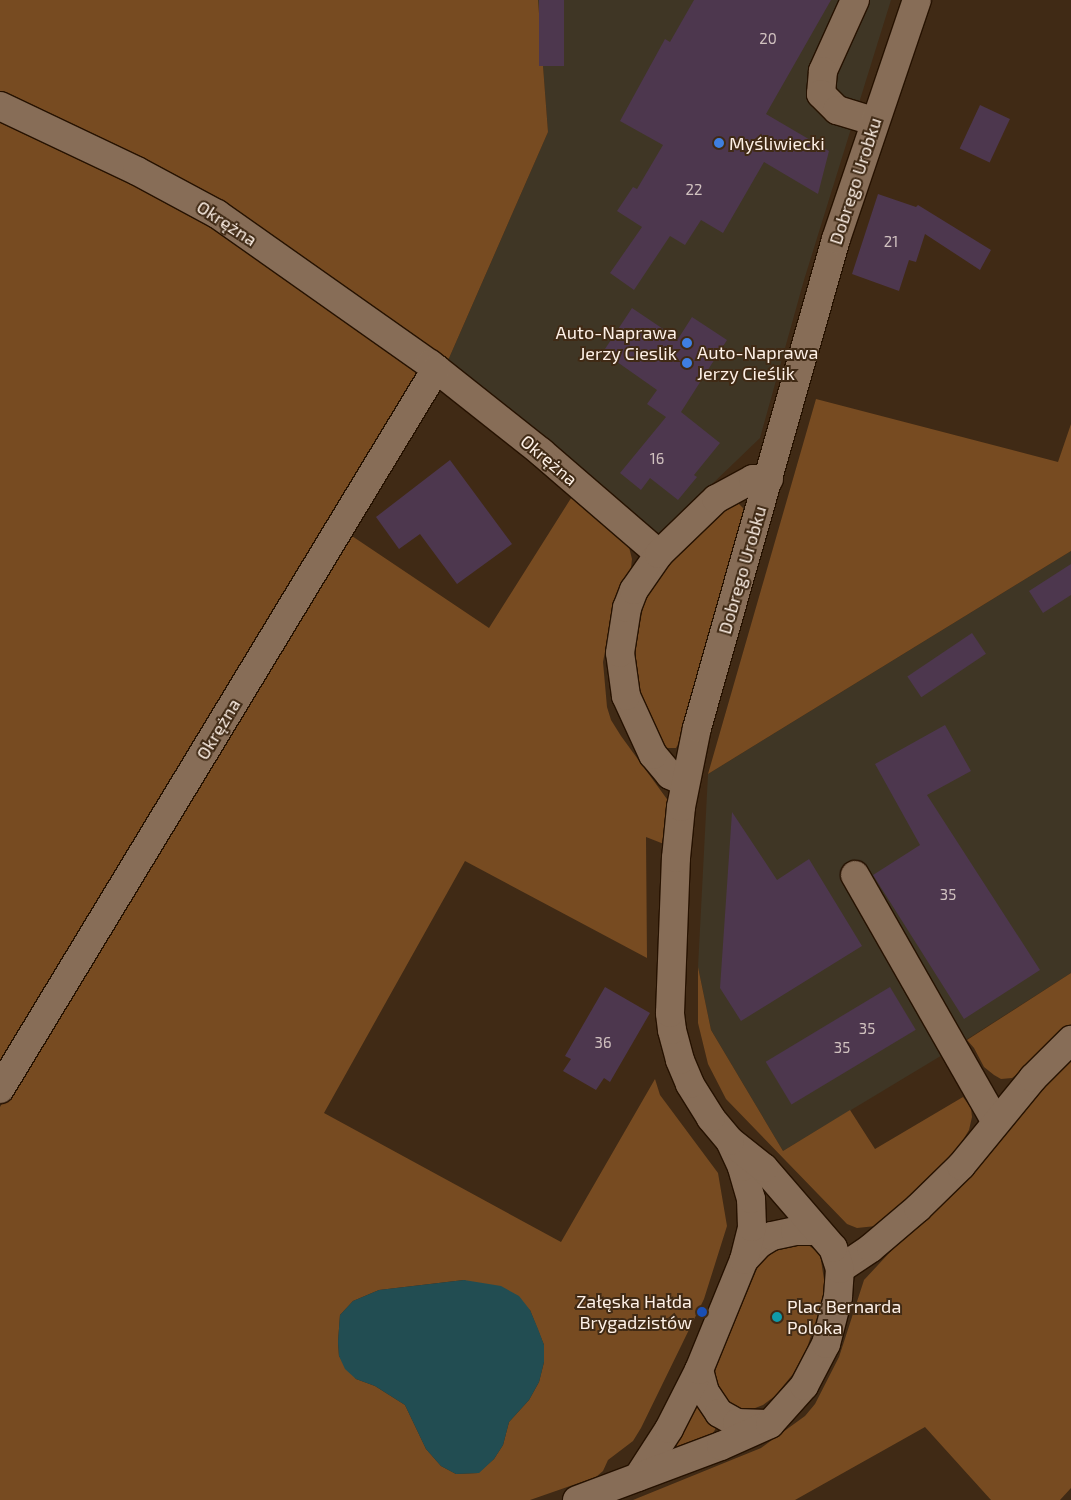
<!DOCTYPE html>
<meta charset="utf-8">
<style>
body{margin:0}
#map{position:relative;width:1071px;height:1500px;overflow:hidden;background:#402a15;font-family:"Exo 2",sans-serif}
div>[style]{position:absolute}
.commercial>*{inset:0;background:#3f3625}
.green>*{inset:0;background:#774b21}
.water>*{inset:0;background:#224d52}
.building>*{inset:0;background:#4d374e;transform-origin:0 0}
.roads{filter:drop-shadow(1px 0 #261200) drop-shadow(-1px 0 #261200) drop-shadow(0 1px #261200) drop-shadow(0 -1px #261200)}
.minor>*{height:28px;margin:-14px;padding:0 14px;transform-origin:14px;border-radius:14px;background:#876d57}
.dots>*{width:14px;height:14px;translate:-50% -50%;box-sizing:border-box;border:2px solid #402a15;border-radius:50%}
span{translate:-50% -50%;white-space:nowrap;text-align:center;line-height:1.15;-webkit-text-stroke:4px #402a15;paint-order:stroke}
.number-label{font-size:15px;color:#d1c2c0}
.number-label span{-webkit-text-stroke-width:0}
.poi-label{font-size:18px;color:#fdf0e6}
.left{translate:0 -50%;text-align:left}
.right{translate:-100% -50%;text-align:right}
.street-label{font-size:18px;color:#fdf0e6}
</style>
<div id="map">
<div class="commercial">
<div style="clip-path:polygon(538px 0,891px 0,804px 280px,760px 438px,658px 536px,446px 365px,548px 132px)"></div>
<div style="clip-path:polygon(1071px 551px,1071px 973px,939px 1057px,783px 1151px,711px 1030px,698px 967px,708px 774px)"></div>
</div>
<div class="green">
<div style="clip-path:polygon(0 0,538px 0,548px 132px,446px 365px,433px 352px,0 1065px)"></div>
<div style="clip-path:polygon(816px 399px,1058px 462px,1071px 424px,1071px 551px,708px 774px)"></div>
<div style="clip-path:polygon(evenodd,573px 495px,622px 538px,629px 547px,632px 559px,631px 568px,614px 604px,603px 662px,607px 707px,611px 720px,621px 736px,672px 806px,669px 846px,646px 837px,647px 958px,465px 861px,324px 1113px,561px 1242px,655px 1079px,660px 1095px,718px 1173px,727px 1226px,704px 1299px,641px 1428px,633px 1441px,608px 1460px,603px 1471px,596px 1477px,530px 1500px,0 1500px,0 1107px,349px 534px,489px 628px,573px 495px,464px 1280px,530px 1310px,544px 1345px,544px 1362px,539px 1382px,529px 1400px,509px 1422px,503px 1445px,494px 1459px,478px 1473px,456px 1474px,441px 1466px,426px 1449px,405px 1405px,375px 1386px,356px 1379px,339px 1356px,338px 1342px,340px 1315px,353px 1301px,379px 1290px,464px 1280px)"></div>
<div style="clip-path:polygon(730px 501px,738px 503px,743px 508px,744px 517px,678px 744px,676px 748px,666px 748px,643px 705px,639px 689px,635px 649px,645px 597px,657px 573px)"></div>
<div style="clip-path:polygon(698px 967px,711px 1030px,783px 1151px,850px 1110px,875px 1149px,963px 1097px,971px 1108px,972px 1117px,969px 1130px,952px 1158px,885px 1222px,876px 1226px,857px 1228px,847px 1224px,726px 1099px,708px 1064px,698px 1023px)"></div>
<div style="clip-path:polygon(1071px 973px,1071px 1029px,1038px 1054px,1025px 1068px,1012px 1078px,1001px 1079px,994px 1075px,984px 1067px,974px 1048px,967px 1040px)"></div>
<div style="clip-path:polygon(1071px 1051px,1071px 1488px,1060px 1500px,991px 1500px,925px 1427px,795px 1500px,633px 1500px,761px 1448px,805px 1416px,815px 1404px,839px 1357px,864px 1280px,891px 1251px,889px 1248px)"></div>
<div style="clip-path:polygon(776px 1243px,807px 1244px,820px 1254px,825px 1286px,821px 1305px,807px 1348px,793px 1374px,775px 1396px,763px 1405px,750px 1410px,733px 1407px,720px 1397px,714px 1385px,716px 1366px,759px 1264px)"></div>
<div style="clip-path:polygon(694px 1403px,716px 1428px,713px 1433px,676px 1447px)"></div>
</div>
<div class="water">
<div style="clip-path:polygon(464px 1280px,501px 1286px,519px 1296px,530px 1310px,538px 1329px,544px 1345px,544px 1362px,539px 1382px,529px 1400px,509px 1422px,503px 1445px,494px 1459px,479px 1473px,456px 1474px,441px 1466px,426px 1449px,405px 1405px,375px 1386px,356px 1379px,345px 1369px,339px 1356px,338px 1342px,340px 1315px,353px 1301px,379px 1290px)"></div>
</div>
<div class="building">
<div style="left:539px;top:0;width:25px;height:66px"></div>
<div style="clip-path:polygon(694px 0,831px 0,766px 114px,829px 151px,818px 194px,764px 162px,723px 233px,701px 220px,685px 245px,670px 236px,634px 290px,610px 273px,642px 227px,617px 211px,633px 187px,637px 189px,663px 145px,620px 121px,665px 39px,670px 42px)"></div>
<div style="left:980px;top:105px;width:33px;height:48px;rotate:25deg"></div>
<div style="clip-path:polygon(878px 194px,916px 207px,918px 205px,991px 250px,980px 270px,925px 234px,916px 262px,909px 260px,899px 291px,852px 274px)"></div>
<div style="clip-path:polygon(632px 308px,678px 339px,692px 317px,727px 340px,681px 412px,720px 443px,694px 475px,697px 477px,678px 500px,650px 478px,641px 490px,620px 473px,666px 417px,647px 404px,657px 390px,603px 352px)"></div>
<div style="clip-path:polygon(450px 460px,512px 544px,457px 584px,420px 534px,399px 549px,376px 517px)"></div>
<div style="clip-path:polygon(1071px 564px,1071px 595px,1043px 613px,1029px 591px)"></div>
<div style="left:972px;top:633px;width:25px;height:78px;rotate:56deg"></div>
<div style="clip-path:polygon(945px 725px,971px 771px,927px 795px,1040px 970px,964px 1019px,873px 875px,920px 845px,875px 764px)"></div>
<div style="clip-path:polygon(732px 812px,777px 880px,809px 859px,862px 946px,741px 1021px,720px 988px)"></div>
<div style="clip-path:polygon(605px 987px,650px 1013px,610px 1082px,604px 1078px,596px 1090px,563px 1071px,571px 1059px,565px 1056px)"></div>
<div style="left:890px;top:987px;width:50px;height:145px;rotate:59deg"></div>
</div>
<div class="roads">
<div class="minor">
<div style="left:855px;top:0;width:78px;rotate:114.3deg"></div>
<div style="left:823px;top:71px;width:23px;rotate:95deg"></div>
<div style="left:821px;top:94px;width:23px;rotate:45deg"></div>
<div style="left:837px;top:110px;width:39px;rotate:17deg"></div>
<div style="left:0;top:106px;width:152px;rotate:25.4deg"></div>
<div style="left:137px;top:171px;width:91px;rotate:28.3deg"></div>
<div style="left:217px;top:214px;width:261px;rotate:35.2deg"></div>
<div style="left:430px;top:364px;width:142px;rotate:38.4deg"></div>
<div style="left:541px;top:452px;width:156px;rotate:40.8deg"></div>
<div style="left:685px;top:782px;width:17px;rotate:-155deg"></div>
<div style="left:670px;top:775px;width:26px;rotate:-130deg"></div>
<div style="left:653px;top:755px;width:65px;rotate:-114.6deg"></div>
<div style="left:626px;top:696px;width:43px;rotate:-97.9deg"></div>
<div style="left:620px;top:653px;width:46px;rotate:-81.2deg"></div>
<div style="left:627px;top:608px;width:19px;rotate:-69deg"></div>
<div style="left:634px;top:590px;width:44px;rotate:-55.2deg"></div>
<div style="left:659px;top:554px;width:79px;rotate:-44deg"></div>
<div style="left:716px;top:499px;width:42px;rotate:-28.4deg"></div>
<div style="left:753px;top:479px;width:16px"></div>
<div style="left:855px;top:875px;width:284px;rotate:60.3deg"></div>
<div style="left:0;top:1089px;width:842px;rotate:-58.8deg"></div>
<div style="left:744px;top:1260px;width:22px;rotate:-47deg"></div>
<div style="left:759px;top:1244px;width:15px;rotate:-32deg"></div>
<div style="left:772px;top:1236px;width:24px;rotate:-12deg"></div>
<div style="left:795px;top:1231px;width:22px"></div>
<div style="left:840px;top:1269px;width:37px;rotate:-34deg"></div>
<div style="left:871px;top:1248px;width:62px;rotate:-40.4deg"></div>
<div style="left:918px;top:1208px;width:60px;rotate:-44.3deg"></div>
<div style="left:961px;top:1166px;width:114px;rotate:-50.7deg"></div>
<div style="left:1033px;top:1078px;width:54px;rotate:-45deg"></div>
<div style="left:699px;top:1370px;width:23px;rotate:75deg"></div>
<div style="left:705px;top:1392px;width:25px;rotate:56deg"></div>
<div style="left:719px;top:1413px;width:21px;rotate:29deg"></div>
<div style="left:737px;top:1423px;width:30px;rotate:2deg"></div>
<div style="left:638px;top:1477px;width:57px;rotate:-57.1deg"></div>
<div style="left:669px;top:1429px;width:66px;rotate:-63deg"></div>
<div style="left:699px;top:1370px;width:119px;rotate:-67.8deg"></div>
<div style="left:744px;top:1260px;width:34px;rotate:-76deg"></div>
<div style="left:752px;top:1227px;width:28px;rotate:-92deg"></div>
<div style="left:751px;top:1199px;width:33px;rotate:-106deg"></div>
<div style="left:742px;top:1167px;width:26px;rotate:-115deg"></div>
<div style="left:577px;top:1500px;width:154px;rotate:-20.6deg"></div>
<div style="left:721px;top:1446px;width:54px;rotate:-24.2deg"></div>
<div style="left:770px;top:1424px;width:51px;rotate:-48.2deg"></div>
<div style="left:804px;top:1386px;width:47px;rotate:-62.4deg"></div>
<div style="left:826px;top:1344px;width:49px;rotate:-75.7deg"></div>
<div style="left:838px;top:1297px;width:28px;rotate:-86deg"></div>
<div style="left:840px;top:1269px;width:22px;rotate:-108deg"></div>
<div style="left:833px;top:1248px;width:106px;rotate:-130.8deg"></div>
<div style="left:764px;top:1168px;width:43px;rotate:-141.5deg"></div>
<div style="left:730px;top:1141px;width:30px;rotate:-130deg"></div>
<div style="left:711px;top:1118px;width:40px;rotate:-122deg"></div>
<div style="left:690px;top:1084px;width:26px;rotate:-113deg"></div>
<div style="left:680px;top:1060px;width:31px;rotate:-105deg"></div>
<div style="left:672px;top:1030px;width:17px;rotate:-97deg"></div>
<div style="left:670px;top:1013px;width:155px;rotate:-87.8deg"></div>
<div style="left:676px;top:858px;width:51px;rotate:-84.4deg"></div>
<div style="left:681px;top:807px;width:81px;rotate:-78.6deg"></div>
<div style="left:697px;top:728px;width:508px;rotate:-74.13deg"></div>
<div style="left:836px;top:239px;width:252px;rotate:-71.3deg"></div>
</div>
</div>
<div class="dots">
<div style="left:719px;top:143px;background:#3f7fe0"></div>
<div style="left:687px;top:343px;background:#3f7fe0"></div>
<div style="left:687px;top:363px;background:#3f7fe0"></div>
<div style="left:702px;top:1312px;background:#1a4fb4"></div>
<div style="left:777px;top:1317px;background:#0f9aa8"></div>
</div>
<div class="number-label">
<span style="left:768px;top:39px">20</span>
<span style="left:694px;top:190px">22</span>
<span style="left:891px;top:242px">21</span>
<span style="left:657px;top:459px">16</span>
<span style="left:948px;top:895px">35</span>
<span style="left:867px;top:1029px">35</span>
<span style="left:603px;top:1043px">36</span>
<span style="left:842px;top:1048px">35</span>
</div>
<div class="poi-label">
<span class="left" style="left:729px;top:143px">Myśliwiecki</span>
<span class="right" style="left:677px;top:343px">Auto-Naprawa<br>Jerzy Cieslik</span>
<span class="left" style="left:697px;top:363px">Auto-Naprawa<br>Jerzy Cieślik</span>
<span class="right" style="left:692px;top:1312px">Załęska Hałda<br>Brygadzistów</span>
<span class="left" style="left:787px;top:1317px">Plac Bernarda<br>Poloka</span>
</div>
<div class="street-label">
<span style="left:855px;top:181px;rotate:-72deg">Dobrego Urobku</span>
<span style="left:227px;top:223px;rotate:33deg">Okrężna</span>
<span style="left:549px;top:460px;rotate:40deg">Okrężna</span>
<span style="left:742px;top:570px;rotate:-74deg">Dobrego Urobku</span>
<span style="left:218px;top:729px;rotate:-59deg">Okrężna</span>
</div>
</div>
